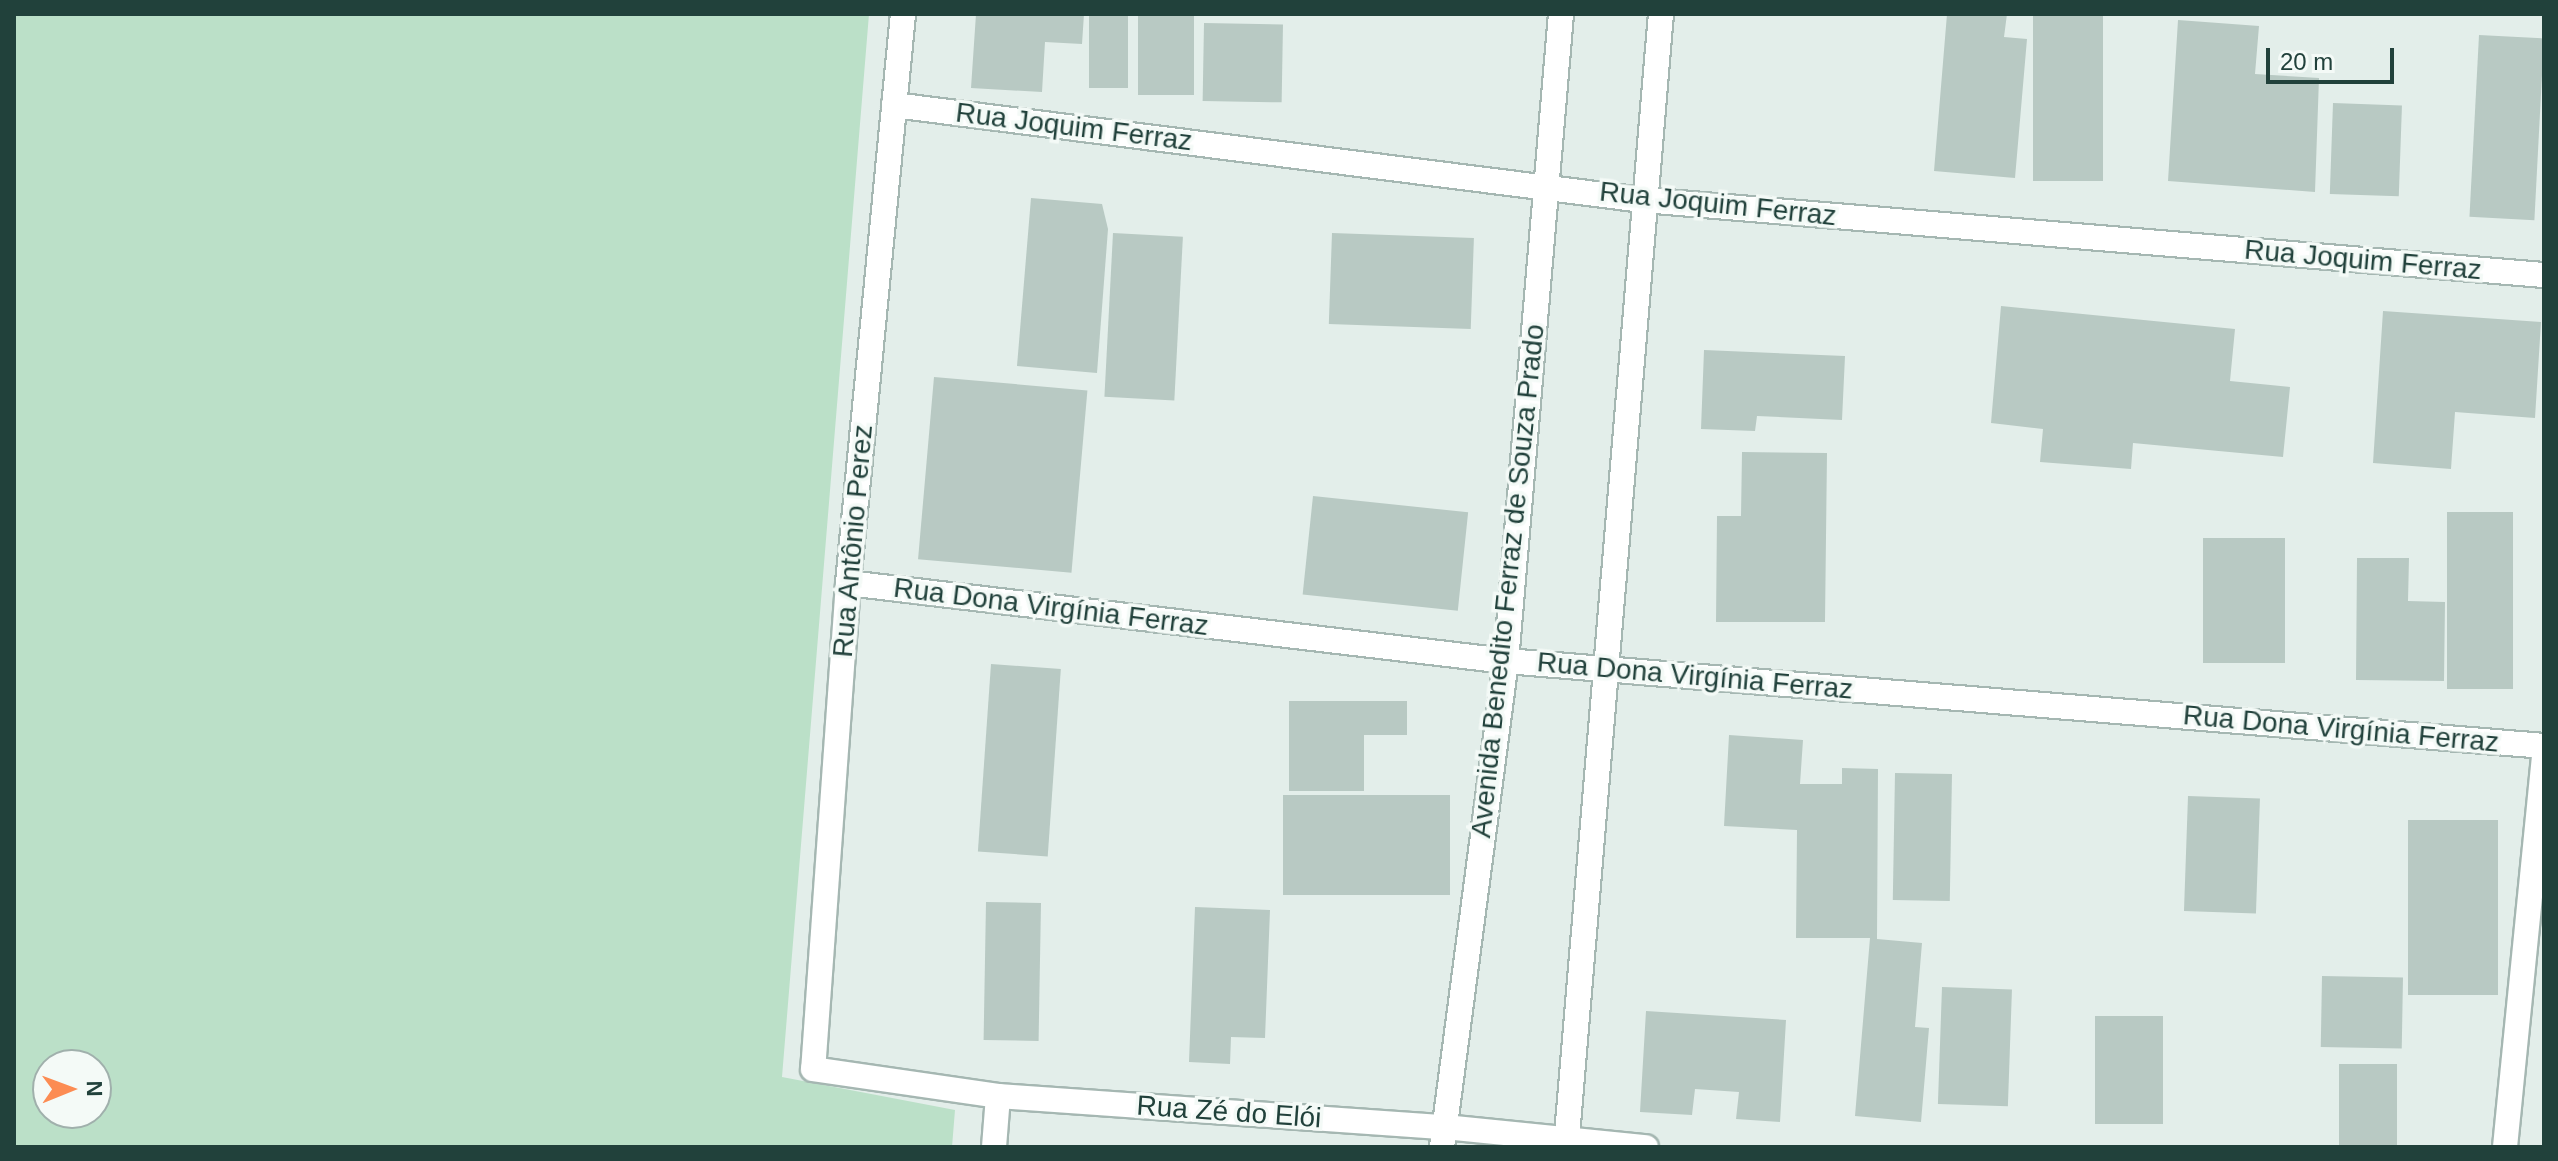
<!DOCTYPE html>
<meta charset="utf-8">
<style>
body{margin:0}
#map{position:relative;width:2558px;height:1161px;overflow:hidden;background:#e3eeea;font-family:Helvetica,sans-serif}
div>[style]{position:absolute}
.green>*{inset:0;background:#bbe0c8}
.building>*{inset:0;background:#b8c9c3;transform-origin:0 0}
.roads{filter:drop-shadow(2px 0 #a5b7b2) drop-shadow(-2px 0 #a5b7b2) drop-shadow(0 2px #a5b7b2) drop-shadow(0 -2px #a5b7b2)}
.minor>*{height:24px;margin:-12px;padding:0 12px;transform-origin:12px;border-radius:12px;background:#fff}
span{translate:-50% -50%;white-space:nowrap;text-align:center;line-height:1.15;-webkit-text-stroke:7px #f4faf7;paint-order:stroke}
.street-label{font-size:28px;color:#21413b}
.frame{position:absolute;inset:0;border:16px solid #21413b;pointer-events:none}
.north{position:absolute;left:32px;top:1049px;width:80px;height:80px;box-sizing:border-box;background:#f4faf7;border:2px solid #a0b0ac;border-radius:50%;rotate:89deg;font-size:22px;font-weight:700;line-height:32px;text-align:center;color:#21413b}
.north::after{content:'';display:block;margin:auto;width:28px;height:36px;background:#fc8c53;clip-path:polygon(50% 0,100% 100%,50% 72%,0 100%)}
.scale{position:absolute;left:2266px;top:48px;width:128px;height:36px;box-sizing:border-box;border:4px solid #21413b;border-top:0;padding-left:10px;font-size:24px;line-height:28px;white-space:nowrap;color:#21413b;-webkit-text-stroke:6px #f4faf7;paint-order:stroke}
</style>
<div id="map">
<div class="green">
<div style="clip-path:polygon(evenodd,14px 14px,869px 14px,782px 1077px,955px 1110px,952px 1147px,14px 1147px,14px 14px,48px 1065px,96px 1065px,96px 1113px,48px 1113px,48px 1065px)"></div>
</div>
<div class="building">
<div style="clip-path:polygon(976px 14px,1084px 14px,1082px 44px,1045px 42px,1042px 92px,971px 88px)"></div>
<div style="left:1089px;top:14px;width:39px;height:74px"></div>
<div style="left:1138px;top:14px;width:56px;height:81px"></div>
<div style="clip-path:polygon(1947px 14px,2007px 14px,2004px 37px,2027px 39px,2015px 178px,1934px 171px)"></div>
<div style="left:2033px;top:14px;width:70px;height:167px"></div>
<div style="clip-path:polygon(2178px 20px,2259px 26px,2255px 74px,2319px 78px,2315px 192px,2168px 181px)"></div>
<div style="left:1204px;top:23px;width:79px;height:78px;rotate:1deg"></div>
<div style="left:2479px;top:35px;width:65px;height:182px;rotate:3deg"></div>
<div style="left:2333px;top:103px;width:69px;height:91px;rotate:2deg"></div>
<div style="clip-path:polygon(1031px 198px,1102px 204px,1108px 229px,1097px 373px,1017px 366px)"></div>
<div style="left:1113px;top:233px;width:70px;height:164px;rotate:3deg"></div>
<div style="left:1332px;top:233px;width:142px;height:91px;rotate:2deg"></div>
<div style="clip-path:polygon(2001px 306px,2235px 329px,2230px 381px,2290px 387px,2283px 457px,2133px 443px,2131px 469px,2040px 462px,2043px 429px,1991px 423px)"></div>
<div style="clip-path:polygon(2383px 311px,2541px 322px,2535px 418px,2455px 412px,2451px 469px,2373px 463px)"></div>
<div style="clip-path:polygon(1704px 350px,1845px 356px,1842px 420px,1757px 416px,1755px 431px,1701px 429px)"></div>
<div style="left:934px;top:377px;width:154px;height:183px;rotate:5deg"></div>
<div style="clip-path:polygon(1742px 452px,1827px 453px,1825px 622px,1716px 622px,1717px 516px,1741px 516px)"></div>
<div style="left:1313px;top:496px;width:156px;height:99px;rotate:6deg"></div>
<div style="left:2447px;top:512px;width:66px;height:177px"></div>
<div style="left:2203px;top:538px;width:82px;height:125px"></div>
<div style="clip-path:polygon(2357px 558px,2409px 558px,2408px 601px,2445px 602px,2444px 681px,2356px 680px)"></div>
<div style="left:991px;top:664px;width:70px;height:188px;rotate:4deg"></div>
<div style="clip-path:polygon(1289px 701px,1407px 701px,1407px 735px,1364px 735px,1364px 791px,1289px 791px)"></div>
<div style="clip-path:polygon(1729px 735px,1803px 740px,1800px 784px,1842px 784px,1842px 768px,1878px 769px,1877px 939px,1922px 943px,1915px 1027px,1929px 1028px,1921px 1122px,1855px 1116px,1870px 938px,1796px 938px,1797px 830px,1724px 826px)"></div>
<div style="left:1895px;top:773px;width:57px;height:127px;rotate:1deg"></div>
<div style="left:1283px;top:795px;width:167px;height:100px"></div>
<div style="left:2188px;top:796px;width:72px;height:115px;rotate:2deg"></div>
<div style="left:2408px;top:820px;width:90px;height:175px"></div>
<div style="left:986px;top:902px;width:55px;height:138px;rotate:1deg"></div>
<div style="clip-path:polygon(1195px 907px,1270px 910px,1265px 1038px,1231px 1037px,1230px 1064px,1189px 1062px)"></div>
<div style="left:2322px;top:976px;width:81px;height:71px;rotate:1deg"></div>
<div style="left:1942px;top:987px;width:70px;height:117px;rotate:2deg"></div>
<div style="clip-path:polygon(1646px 1011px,1786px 1020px,1780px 1122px,1736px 1119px,1739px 1092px,1695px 1089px,1692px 1115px,1640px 1112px)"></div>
<div style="left:2095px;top:1016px;width:68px;height:108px"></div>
<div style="left:2339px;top:1064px;width:58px;height:83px"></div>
</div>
<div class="roads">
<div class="minor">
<div style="left:903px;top:14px;width:572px;rotate:95.52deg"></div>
<div style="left:848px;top:583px;width:487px;rotate:94.1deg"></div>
<div style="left:813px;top:1069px;width:187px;rotate:8.3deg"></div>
<div style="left:998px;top:1096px;width:447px;rotate:4deg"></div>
<div style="left:1444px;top:1127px;width:203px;rotate:5.7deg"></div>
<div style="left:894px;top:105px;width:755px;rotate:7.23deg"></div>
<div style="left:1643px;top:200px;width:904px;rotate:4.76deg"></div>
<div style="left:848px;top:583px;width:663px;rotate:6.76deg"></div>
<div style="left:1506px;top:661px;width:1041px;rotate:4.68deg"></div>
<div style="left:994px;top:1147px;width:51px;rotate:-85.5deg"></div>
<div style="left:1442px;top:1147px;width:490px;rotate:-82.5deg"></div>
<div style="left:1506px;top:661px;width:649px;rotate:-85.14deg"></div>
<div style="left:1566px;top:1147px;width:1137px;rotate:-85.21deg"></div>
<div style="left:2505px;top:1147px;width:395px;rotate:-84.3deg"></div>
</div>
</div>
<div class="street-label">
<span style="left:1074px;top:127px;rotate:7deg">Rua Joquim Ferraz</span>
<span style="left:1718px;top:204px;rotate:6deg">Rua Joquim Ferraz</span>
<span style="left:2363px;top:260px;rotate:5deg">Rua Joquim Ferraz</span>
<span style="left:853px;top:541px;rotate:-85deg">Rua Antônio Perez</span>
<span style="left:1508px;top:581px;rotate:-84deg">Avenida Benedito Ferraz de Souza Prado</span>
<span style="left:1051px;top:607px;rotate:7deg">Rua Dona Virgínia Ferraz</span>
<span style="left:1695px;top:676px;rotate:5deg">Rua Dona Virgínia Ferraz</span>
<span style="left:2341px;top:729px;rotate:5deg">Rua Dona Virgínia Ferraz</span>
<span style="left:1229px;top:1112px;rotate:4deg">Rua Zé do Elói</span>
</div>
<div class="frame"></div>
<div class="north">N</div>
<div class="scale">20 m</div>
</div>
